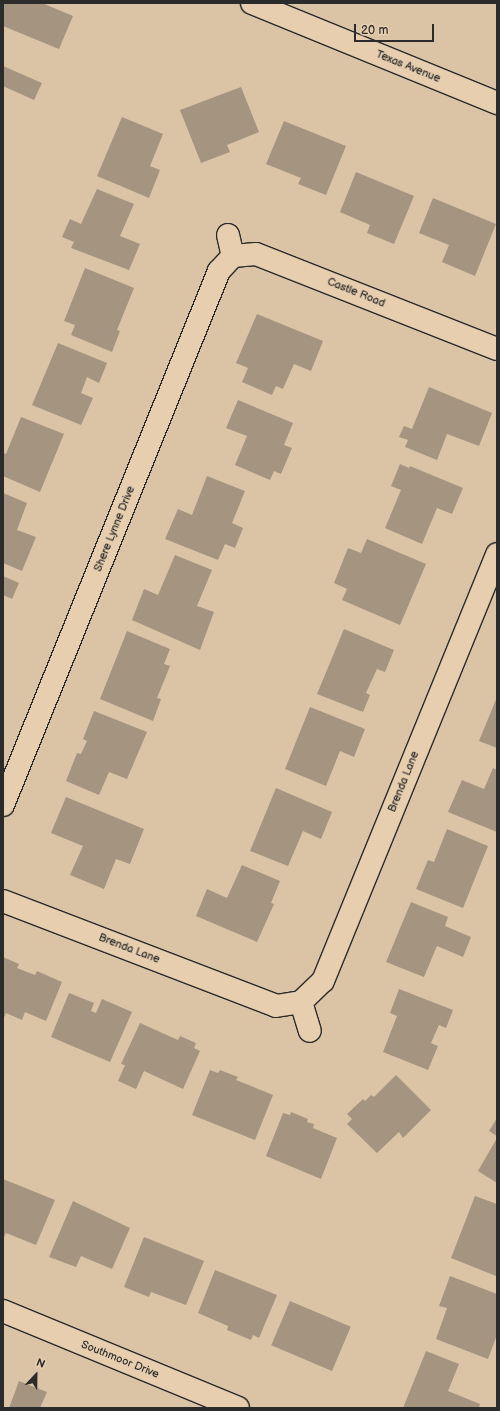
<!DOCTYPE html>
<style>
body{margin:0}
#map{position:relative;width:500px;height:1411px;overflow:hidden;background:#dbc4a6;font-family:"Balsamiq Sans",sans-serif}
div>[style]{position:absolute}
.building>*{inset:0;background:#a49480;transform-origin:0 0}
.roads{filter:drop-shadow(1px 0 #2b2b2b) drop-shadow(-1px 0 #2b2b2b) drop-shadow(0 1px #2b2b2b) drop-shadow(0 -1px #2b2b2b)}
.minor>*{height:22px;margin:-11px;padding:0 11px;transform-origin:11px;border-radius:11px;background:#e6ceae}
.tertiary>*{height:22px;margin:-11px;padding:0 11px;transform-origin:11px;border-radius:11px;background:#e6ceae}
span{translate:-50% -50%;white-space:nowrap;text-align:center;line-height:1.15;-webkit-text-stroke:3.5px #e6ceae;paint-order:stroke}
.street-label{font-size:11px;color:#2b2b2b}
.frame{position:absolute;inset:0;border:4px solid #2b2b2b;pointer-events:none}
.north{position:absolute;left:16px;top:1355px;width:40px;height:40px;-webkit-text-stroke:3px #e6ceae;paint-order:stroke;rotate:22deg;font-size:11px;font-weight:700;line-height:16px;text-align:center;color:#2b2b2b}
.north::after{content:'';display:block;margin:auto;width:14px;height:18px;background:#2b2b2b;clip-path:polygon(50% 0,100% 100%,50% 72%,0 100%)}
.scale{position:absolute;left:354px;top:24px;width:80px;height:18px;box-sizing:border-box;border:2px solid #2b2b2b;border-top:0;padding-left:5px;font-size:12px;line-height:14px;white-space:nowrap;color:#2b2b2b;-webkit-text-stroke:3px #e6ceae;paint-order:stroke}
</style>
<div id="map">
<div class="building">
<div style="clip-path:polygon(3px 3px,42px 3px,73px 16px,59px 49px,3px 26px)"></div>
<div style="clip-path:polygon(3px 66px,42px 83px,34px 100px,3px 86px)"></div>
<div style="clip-path:polygon(241px 87px,259px 132px,227px 145px,230px 152px,201px 163px,180px 110px)"></div>
<div style="clip-path:polygon(122px 117px,163px 134px,150px 166px,160px 170px,149px 198px,97px 176px)"></div>
<div style="clip-path:polygon(284px 121px,346px 146px,326px 195px,298px 184px,301px 178px,266px 164px)"></div>
<div style="clip-path:polygon(356px 172px,414px 196px,394px 244px,367px 233px,370px 225px,340px 212px)"></div>
<div style="clip-path:polygon(97px 189px,134px 204px,120px 236px,140px 244px,129px 270px,71px 248px,74px 242px,62px 237px,70px 219px,81px 224px)"></div>
<div style="clip-path:polygon(433px 198px,496px 224px,475px 276px,442px 262px,449px 245px,419px 233px)"></div>
<div style="clip-path:polygon(85px 268px,134px 288px,117px 330px,120px 331px,112px 352px,71px 335px,75px 325px,64px 321px)"></div>
<div style="clip-path:polygon(257px 314px,323px 341px,311px 371px,294px 364px,283px 389px,276px 386px,272px 395px,242px 382px,248px 368px,236px 363px)"></div>
<div style="clip-path:polygon(58px 343px,107px 363px,99px 383px,87px 377px,81px 393px,93px 398px,81px 425px,32px 405px)"></div>
<div style="clip-path:polygon(429px 387px,492px 413px,479px 446px,447px 434px,437px 460px,405px 447px,408px 440px,399px 437px,404px 426px,412px 429px)"></div>
<div style="clip-path:polygon(238px 400px,293px 423px,284px 445px,292px 448px,281px 474px,274px 471px,270px 480px,235px 465px,247px 436px,226px 428px)"></div>
<div style="clip-path:polygon(21px 417px,64px 434px,40px 492px,3px 476px,3px 453px,6px 454px)"></div>
<div style="clip-path:polygon(400px 464px,409px 468px,410px 466px,463px 488px,452px 514px,437px 508px,422px 544px,385px 528px,401px 490px,391px 486px)"></div>
<div style="clip-path:polygon(207px 476px,245px 491px,232px 523px,243px 528px,235px 548px,225px 544px,218px 560px,165px 539px,178px 509px,192px 515px)"></div>
<div style="clip-path:polygon(3px 493px,27px 503px,17px 530px,36px 537px,22px 571px,3px 563px)"></div>
<div style="clip-path:polygon(367px 539px,426px 564px,400px 625px,342px 600px,347px 589px,334px 583px,348px 548px,361px 553px)"></div>
<div style="clip-path:polygon(175px 555px,212px 570px,197px 606px,214px 612px,200px 650px,132px 620px,144px 589px,158px 595px)"></div>
<div style="clip-path:polygon(3px 576px,19px 583px,12px 599px,3px 595px)"></div>
<div style="clip-path:polygon(344px 629px,394px 650px,385px 672px,377px 669px,366px 693px,370px 695px,363px 712px,317px 694px)"></div>
<div style="clip-path:polygon(127px 631px,170px 649px,164px 664px,170px 666px,157px 698px,161px 699px,153px 721px,100px 699px)"></div>
<div style="clip-path:polygon(497px 697px,497px 748px,479px 741px)"></div>
<div style="clip-path:polygon(310px 707px,365px 729px,354px 757px,340px 751px,326px 786px,285px 769px)"></div>
<div style="clip-path:polygon(94px 711px,147px 732px,127px 779px,109px 772px,99px 795px,66px 781px,77px 753px,81px 754px,87px 741px,83px 739px)"></div>
<div style="clip-path:polygon(493px 768px,497px 770px,497px 832px,448px 812px,462px 780px,484px 789px)"></div>
<div style="clip-path:polygon(276px 788px,332px 812px,321px 839px,303px 831px,288px 866px,250px 851px)"></div>
<div style="clip-path:polygon(66px 797px,144px 829px,130px 864px,116px 859px,104px 889px,70px 875px,83px 846px,51px 833px)"></div>
<div style="clip-path:polygon(447px 829px,488px 846px,463px 908px,416px 889px,428px 860px,434px 862px)"></div>
<div style="clip-path:polygon(242px 865px,280px 881px,271px 903px,274px 904px,257px 942px,196px 916px,207px 889px,227px 898px)"></div>
<div style="clip-path:polygon(411px 902px,448px 917px,445px 926px,471px 937px,463px 957px,437px 946px,424px 977px,386px 962px)"></div>
<div style="clip-path:polygon(3px 957px,19px 964px,17px 968px,35px 975px,37px 971px,62px 982px,46px 1021px,25px 1012px,22px 1020px,6px 1013px,3px 1020px)"></div>
<div style="clip-path:polygon(399px 989px,453px 1010px,446px 1028px,439px 1025px,431px 1043px,438px 1046px,428px 1070px,383px 1052px,397px 1016px,390px 1013px)"></div>
<div style="clip-path:polygon(69px 993px,94px 1003px,91px 1011px,96px 1013px,102px 999px,132px 1012px,110px 1062px,51px 1037px)"></div>
<div style="clip-path:polygon(140px 1023px,178px 1040px,180px 1036px,196px 1043px,194px 1048px,200px 1051px,183px 1089px,144px 1071px,136px 1089px,118px 1081px,125px 1065px,121px 1064px)"></div>
<div style="clip-path:polygon(210px 1070px,218px 1073px,220px 1070px,238px 1077px,236px 1080px,273px 1095px,255px 1140px,192px 1115px)"></div>
<div style="clip-path:polygon(396px 1075px,431px 1110px,403px 1138px,399px 1132px,377px 1153px,347px 1124px,352px 1119px,347px 1114px,363px 1099px,365px 1101px,371px 1095px,374px 1097px)"></div>
<div style="clip-path:polygon(291px 1112px,308px 1119px,307px 1122px,314px 1124px,313px 1128px,337px 1138px,321px 1179px,266px 1156px,283px 1113px,290px 1115px)"></div>
<div style="clip-path:polygon(497px 1118px,497px 1136px,489px 1131px)"></div>
<div style="clip-path:polygon(497px 1138px,497px 1183px,478px 1171px)"></div>
<div style="clip-path:polygon(3px 1179px,55px 1200px,36px 1245px,6px 1233px,3px 1239px)"></div>
<div style="clip-path:polygon(475px 1196px,497px 1204px,496px 1276px,451px 1258px)"></div>
<div style="clip-path:polygon(73px 1201px,130px 1228px,112px 1269px,81px 1256px,76px 1267px,49px 1257px)"></div>
<div style="clip-path:polygon(144px 1237px,204px 1261px,186px 1305px,151px 1292px,149px 1297px,124px 1287px)"></div>
<div style="clip-path:polygon(215px 1270px,277px 1295px,259px 1338px,253px 1335px,251px 1340px,227px 1330px,228px 1326px,198px 1313px)"></div>
<div style="clip-path:polygon(450px 1276px,497px 1294px,497px 1335px,488px 1359px,436px 1339px,447px 1308px,439px 1306px)"></div>
<div style="left:290px;top:1301px;width:66px;height:48px;rotate:23deg"></div>
<div style="clip-path:polygon(426px 1351px,459px 1364px,448px 1391px,480px 1404px,479px 1408px,403px 1408px)"></div>
<div style="clip-path:polygon(19px 1381px,47px 1392px,40px 1408px,9px 1408px)"></div>
</div>
<div class="roads">
<div class="minor">
<div style="left:228px;top:235px;width:22px;rotate:77deg"></div>
<div style="left:233px;top:256px;width:23px;rotate:-5deg"></div>
<div style="left:256px;top:254px;width:259px;rotate:21.5deg"></div>
<div style="left:3px;top:805px;width:576px;rotate:-67.98deg"></div>
<div style="left:219px;top:271px;width:21px;rotate:-47deg"></div>
<div style="left:3px;top:901px;width:292px;rotate:21deg"></div>
<div style="left:276px;top:1006px;width:25px;rotate:-9deg"></div>
<div style="left:301px;top:1002px;width:30px;rotate:73deg"></div>
<div style="left:301px;top:1002px;width:30px;rotate:-44deg"></div>
<div style="left:323px;top:981px;width:461px;rotate:-67.8deg"></div>
<div style="left:3px;top:1311px;width:254px;rotate:22.4deg"></div>
</div>
<div class="tertiary">
<div style="left:252px;top:3px;width:265px;rotate:22.2deg"></div>
</div>
</div>
<div class="street-label">
<span style="left:408px;top:67px;rotate:22deg">Texas Avenue</span>
<span style="left:356px;top:293px;rotate:22deg">Castle Road</span>
<span style="left:115px;top:529px;rotate:-68deg">Shere Lynne Drive</span>
<span style="left:404px;top:782px;rotate:-68deg">Brenda Lane</span>
<span style="left:129px;top:949px;rotate:21deg">Brenda Lane</span>
<span style="left:120px;top:1360px;rotate:22deg">Southmoor Drive</span>
</div>
<div class="frame"></div>
<div class="north">N</div>
<div class="scale">20 m</div>
</div>
